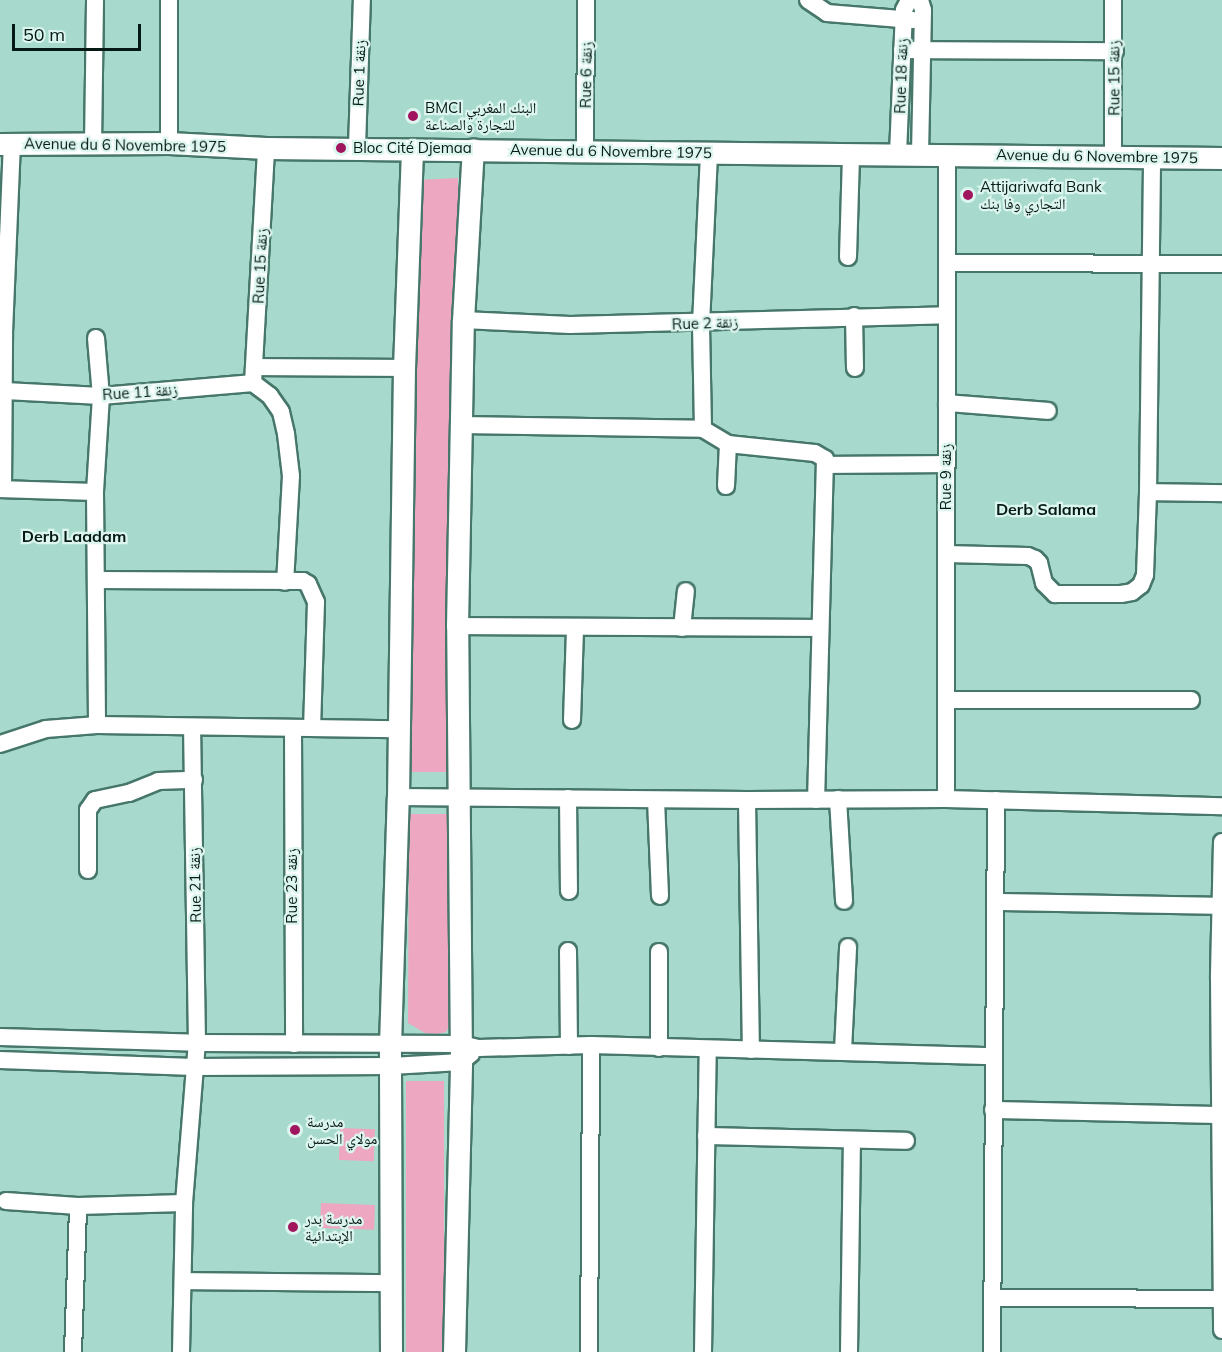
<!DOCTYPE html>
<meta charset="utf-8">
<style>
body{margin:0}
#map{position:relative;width:1222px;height:1352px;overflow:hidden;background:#a7dacc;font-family:Mulish,"Noto Naskh Arabic",sans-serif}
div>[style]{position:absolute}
.green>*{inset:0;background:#eda7c0;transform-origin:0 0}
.roads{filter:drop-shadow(2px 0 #46776a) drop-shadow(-2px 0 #46776a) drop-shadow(0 2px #46776a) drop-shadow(0 -2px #46776a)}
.minor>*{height:16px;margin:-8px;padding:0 8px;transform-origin:8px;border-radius:8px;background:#fff}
.tertiary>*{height:21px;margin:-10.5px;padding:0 10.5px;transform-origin:10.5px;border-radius:10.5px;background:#fff}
.dots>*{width:16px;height:16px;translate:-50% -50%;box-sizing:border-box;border:3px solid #dcf5ee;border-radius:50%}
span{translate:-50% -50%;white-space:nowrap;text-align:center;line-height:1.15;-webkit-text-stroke:4.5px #dcf5ee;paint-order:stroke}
.street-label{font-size:15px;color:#061a15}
.poi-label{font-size:15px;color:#061a15}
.left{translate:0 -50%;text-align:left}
.neighbourhood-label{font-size:16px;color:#061a15;font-weight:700}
.scale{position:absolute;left:12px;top:24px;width:129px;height:27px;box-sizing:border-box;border:3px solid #061a15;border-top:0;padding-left:8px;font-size:18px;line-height:21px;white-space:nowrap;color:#061a15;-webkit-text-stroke:4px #dcf5ee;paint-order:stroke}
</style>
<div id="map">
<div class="green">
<div style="clip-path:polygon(458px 178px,458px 320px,449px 772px,402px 772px,415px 367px,417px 180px)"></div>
<div style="clip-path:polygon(409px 814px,454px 814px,451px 1022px,446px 1032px,437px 1034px,425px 1033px,408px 1023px)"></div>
<div style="left:406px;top:1081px;width:38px;height:271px"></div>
<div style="left:340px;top:1128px;width:35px;height:32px;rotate:2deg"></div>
<div style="left:321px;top:1203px;width:54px;height:25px;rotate:2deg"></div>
</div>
<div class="roads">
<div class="minor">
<div style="left:808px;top:0;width:23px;rotate:34deg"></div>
<div style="left:827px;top:13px;width:86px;rotate:4.7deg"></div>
<div style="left:902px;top:50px;width:213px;rotate:0.3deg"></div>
<div style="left:169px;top:143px;width:143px;rotate:-90deg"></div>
<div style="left:93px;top:145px;width:145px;rotate:-89.2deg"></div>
<div style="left:357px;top:147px;width:147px;rotate:-88.1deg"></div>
<div style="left:585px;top:150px;width:150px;rotate:-89.6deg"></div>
<div style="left:898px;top:154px;width:144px;rotate:-87.6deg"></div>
<div style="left:904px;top:10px;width:11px;rotate:-63deg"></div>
<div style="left:920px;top:154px;width:144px;rotate:-88.8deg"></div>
<div style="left:923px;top:10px;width:10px;rotate:-107deg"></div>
<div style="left:1113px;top:156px;width:156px;rotate:-90deg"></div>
<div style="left:848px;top:257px;width:104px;rotate:-88.3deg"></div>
<div style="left:947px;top:263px;width:275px;rotate:0.2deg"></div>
<div style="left:854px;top:316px;width:52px;rotate:88.9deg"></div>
<div style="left:463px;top:320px;width:107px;rotate:2.7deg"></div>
<div style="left:570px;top:325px;width:377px;rotate:-1.5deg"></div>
<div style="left:96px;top:338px;width:58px;rotate:85.1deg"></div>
<div style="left:101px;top:396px;width:96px;rotate:93.6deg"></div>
<div style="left:95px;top:492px;width:233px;rotate:89.5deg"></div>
<div style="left:255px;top:367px;width:149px;rotate:0.4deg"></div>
<div style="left:253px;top:383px;width:235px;rotate:-86.8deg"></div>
<div style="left:5px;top:391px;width:96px;rotate:3deg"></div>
<div style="left:101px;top:396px;width:153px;rotate:-4.9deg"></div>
<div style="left:253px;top:383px;width:21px;rotate:37deg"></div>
<div style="left:270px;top:396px;width:19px;rotate:55deg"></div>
<div style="left:281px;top:412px;width:23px;rotate:77deg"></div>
<div style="left:286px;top:434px;width:42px;rotate:83.2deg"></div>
<div style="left:291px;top:476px;width:106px;rotate:93.2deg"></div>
<div style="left:947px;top:403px;width:101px;rotate:4.5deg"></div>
<div style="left:461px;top:425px;width:242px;rotate:0.9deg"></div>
<div style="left:703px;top:429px;width:29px;rotate:31deg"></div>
<div style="left:728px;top:444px;width:87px;rotate:5.9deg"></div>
<div style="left:815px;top:453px;width:12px;rotate:31deg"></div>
<div style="left:825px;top:459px;width:341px;rotate:91.5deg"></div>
<div style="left:703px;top:429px;width:105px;rotate:-91.1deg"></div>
<div style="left:701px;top:324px;width:172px;rotate:-87.3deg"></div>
<div style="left:826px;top:465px;width:120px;rotate:-0.5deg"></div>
<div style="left:726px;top:486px;width:42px;rotate:-87.3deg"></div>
<div style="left:0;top:489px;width:95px;rotate:1.8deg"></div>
<div style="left:3px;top:489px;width:156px;rotate:-89.6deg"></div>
<div style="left:4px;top:333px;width:189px;rotate:-87.6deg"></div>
<div style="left:1148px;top:492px;width:74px;rotate:0.8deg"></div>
<div style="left:946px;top:554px;width:82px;rotate:1.4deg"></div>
<div style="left:1028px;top:556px;width:8px;rotate:23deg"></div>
<div style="left:1035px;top:559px;width:6px;rotate:45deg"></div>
<div style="left:1039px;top:563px;width:21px;rotate:76deg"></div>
<div style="left:1044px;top:583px;width:16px;rotate:45deg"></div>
<div style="left:1055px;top:594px;width:66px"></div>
<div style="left:1121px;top:594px;width:11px;rotate:-10deg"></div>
<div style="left:1132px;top:592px;width:11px;rotate:-38deg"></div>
<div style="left:1141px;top:585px;width:11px;rotate:-68deg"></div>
<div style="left:1145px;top:575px;width:83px;rotate:-87.9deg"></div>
<div style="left:1148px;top:492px;width:335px;rotate:-89.3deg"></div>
<div style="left:96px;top:580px;width:207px;rotate:0.3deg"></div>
<div style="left:303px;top:581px;width:6px;rotate:31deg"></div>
<div style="left:308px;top:584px;width:20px;rotate:66deg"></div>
<div style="left:316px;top:602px;width:125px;rotate:91.8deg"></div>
<div style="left:457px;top:626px;width:363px;rotate:0.3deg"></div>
<div style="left:682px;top:628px;width:37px;rotate:-84deg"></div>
<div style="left:946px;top:700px;width:245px"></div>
<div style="left:572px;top:720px;width:92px;rotate:-88.1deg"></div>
<div style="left:293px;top:728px;width:316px;rotate:89.8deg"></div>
<div style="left:0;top:744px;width:48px;rotate:-18.1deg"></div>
<div style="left:46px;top:729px;width:51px;rotate:-4.5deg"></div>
<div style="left:97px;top:725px;width:300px;rotate:0.8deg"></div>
<div style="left:398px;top:797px;width:349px;rotate:0.5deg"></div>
<div style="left:747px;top:800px;width:199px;rotate:-0.3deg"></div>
<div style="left:946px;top:799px;width:276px;rotate:1.5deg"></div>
<div style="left:568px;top:798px;width:93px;rotate:89.4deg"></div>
<div style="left:838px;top:799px;width:102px;rotate:86.6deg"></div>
<div style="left:946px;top:799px;width:645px;rotate:-89.91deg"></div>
<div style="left:656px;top:800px;width:96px;rotate:87.6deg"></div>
<div style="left:747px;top:800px;width:250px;rotate:89.1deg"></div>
<div style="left:1222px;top:842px;width:136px;rotate:91.3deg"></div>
<div style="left:1219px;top:978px;width:352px;rotate:89.5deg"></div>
<div style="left:88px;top:870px;width:60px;rotate:-90deg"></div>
<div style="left:88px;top:810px;width:12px;rotate:-55deg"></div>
<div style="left:95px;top:800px;width:35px;rotate:-12deg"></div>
<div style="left:129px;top:793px;width:31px;rotate:-22deg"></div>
<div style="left:158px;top:781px;width:36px;rotate:-2deg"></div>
<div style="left:995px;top:902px;width:225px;rotate:1deg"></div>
<div style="left:568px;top:951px;width:95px;rotate:89.4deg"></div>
<div style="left:0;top:1037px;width:197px;rotate:1.7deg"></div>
<div style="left:197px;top:1043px;width:264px;rotate:0.2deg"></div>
<div style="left:461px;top:1044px;width:18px;rotate:13deg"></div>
<div style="left:479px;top:1048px;width:112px;rotate:-1.5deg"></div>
<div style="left:591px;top:1045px;width:403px;rotate:1.6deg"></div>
<div style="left:659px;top:1048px;width:96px;rotate:-90deg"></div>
<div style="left:843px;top:1051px;width:104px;rotate:-87.2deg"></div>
<div style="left:0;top:1060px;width:194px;rotate:2.1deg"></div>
<div style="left:194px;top:1067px;width:197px;rotate:-0.3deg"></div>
<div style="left:391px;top:1066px;width:70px;rotate:-3.3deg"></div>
<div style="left:461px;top:1062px;width:13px;rotate:-39deg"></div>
<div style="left:993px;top:1110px;width:227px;rotate:1.3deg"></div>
<div style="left:706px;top:1136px;width:200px;rotate:1.4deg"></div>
<div style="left:6px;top:1201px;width:72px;rotate:4deg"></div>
<div style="left:78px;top:1206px;width:106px;rotate:-1.6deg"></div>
<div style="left:183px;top:1281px;width:208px;rotate:0.6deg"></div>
<div style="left:992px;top:1298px;width:230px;rotate:0.2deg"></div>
<div style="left:73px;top:1352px;width:146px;rotate:-88deg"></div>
<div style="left:181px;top:1352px;width:149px;rotate:-88.8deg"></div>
<div style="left:184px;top:1203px;width:161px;rotate:-85.4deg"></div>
<div style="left:197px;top:1043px;width:316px;rotate:-90.9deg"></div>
<div style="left:589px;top:1352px;width:307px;rotate:-89.6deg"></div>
<div style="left:703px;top:1352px;width:303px;rotate:-89.1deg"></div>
<div style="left:849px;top:1352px;width:212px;rotate:-89.2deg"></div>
<div style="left:992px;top:1352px;width:552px;rotate:-89.58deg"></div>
</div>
<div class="tertiary">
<div style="left:0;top:144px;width:169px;rotate:-0.3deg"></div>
<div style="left:169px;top:143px;width:97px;rotate:3deg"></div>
<div style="left:266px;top:148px;width:956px;rotate:0.6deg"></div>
<div style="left:391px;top:1352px;width:307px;rotate:-90.2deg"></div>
<div style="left:390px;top:1045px;width:248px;rotate:-88.2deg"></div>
<div style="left:398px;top:797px;width:429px;rotate:-89.2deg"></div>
<div style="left:404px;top:368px;width:219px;rotate:-87.9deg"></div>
<div style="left:454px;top:1352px;width:290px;rotate:-88.6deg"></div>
<div style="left:461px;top:1062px;width:436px;rotate:-90.5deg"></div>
<div style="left:457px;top:626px;width:306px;rotate:-88.9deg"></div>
<div style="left:463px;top:320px;width:171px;rotate:-86.7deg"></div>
</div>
</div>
<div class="dots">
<div style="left:413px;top:116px;background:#a1145e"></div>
<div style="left:341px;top:148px;background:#a1145e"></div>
<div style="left:968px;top:195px;background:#a1145e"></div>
<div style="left:295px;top:1130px;background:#a1145e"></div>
<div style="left:293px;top:1227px;background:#a1145e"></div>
</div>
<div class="street-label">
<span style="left:359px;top:73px;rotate:-88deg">Rue 1 زنقة</span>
<span style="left:586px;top:75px;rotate:-89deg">Rue 6 زنقة</span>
<span style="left:901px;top:76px;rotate:-88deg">Rue 18 زنقة</span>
<span style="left:1114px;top:78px;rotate:-90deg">Rue 15 زنقة</span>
<span style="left:125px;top:145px;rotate:1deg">Avenue du 6 Novembre 1975</span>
<span style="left:611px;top:151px;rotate:1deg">Avenue du 6 Novembre 1975</span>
<span style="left:1097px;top:156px;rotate:1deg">Avenue du 6 Novembre 1975</span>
<span style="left:260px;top:266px;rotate:-87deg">Rue 15 زنقة</span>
<span style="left:705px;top:323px;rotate:-2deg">Rue 2 زنقة</span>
<span style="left:140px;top:392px;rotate:-4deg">Rue 11 زنقة</span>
<span style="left:946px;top:477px;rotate:-90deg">Rue 9 زنقة</span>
<span style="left:195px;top:885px;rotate:-91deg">Rue 21 زنقة</span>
<span style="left:292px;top:886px;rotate:-90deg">Rue 23 زنقة</span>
</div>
<div class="poi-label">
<span class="left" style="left:425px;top:116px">BMCI البنك المغربي<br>للتجارة والصناعة</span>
<span class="left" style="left:353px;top:148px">Bloc Cité Djemaa</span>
<span class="left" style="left:980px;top:195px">Attijariwafa Bank<br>التجاري وفا بنك</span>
<span class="left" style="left:307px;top:1130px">مدرسة<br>مولاي الحسن</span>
<span class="left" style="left:305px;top:1227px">مدرسة بدر<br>الإبتدائية</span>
</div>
<div class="neighbourhood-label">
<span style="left:1046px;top:509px">Derb Salama</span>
<span style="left:74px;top:536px">Derb Laadam</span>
</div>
<div class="scale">50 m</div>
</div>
